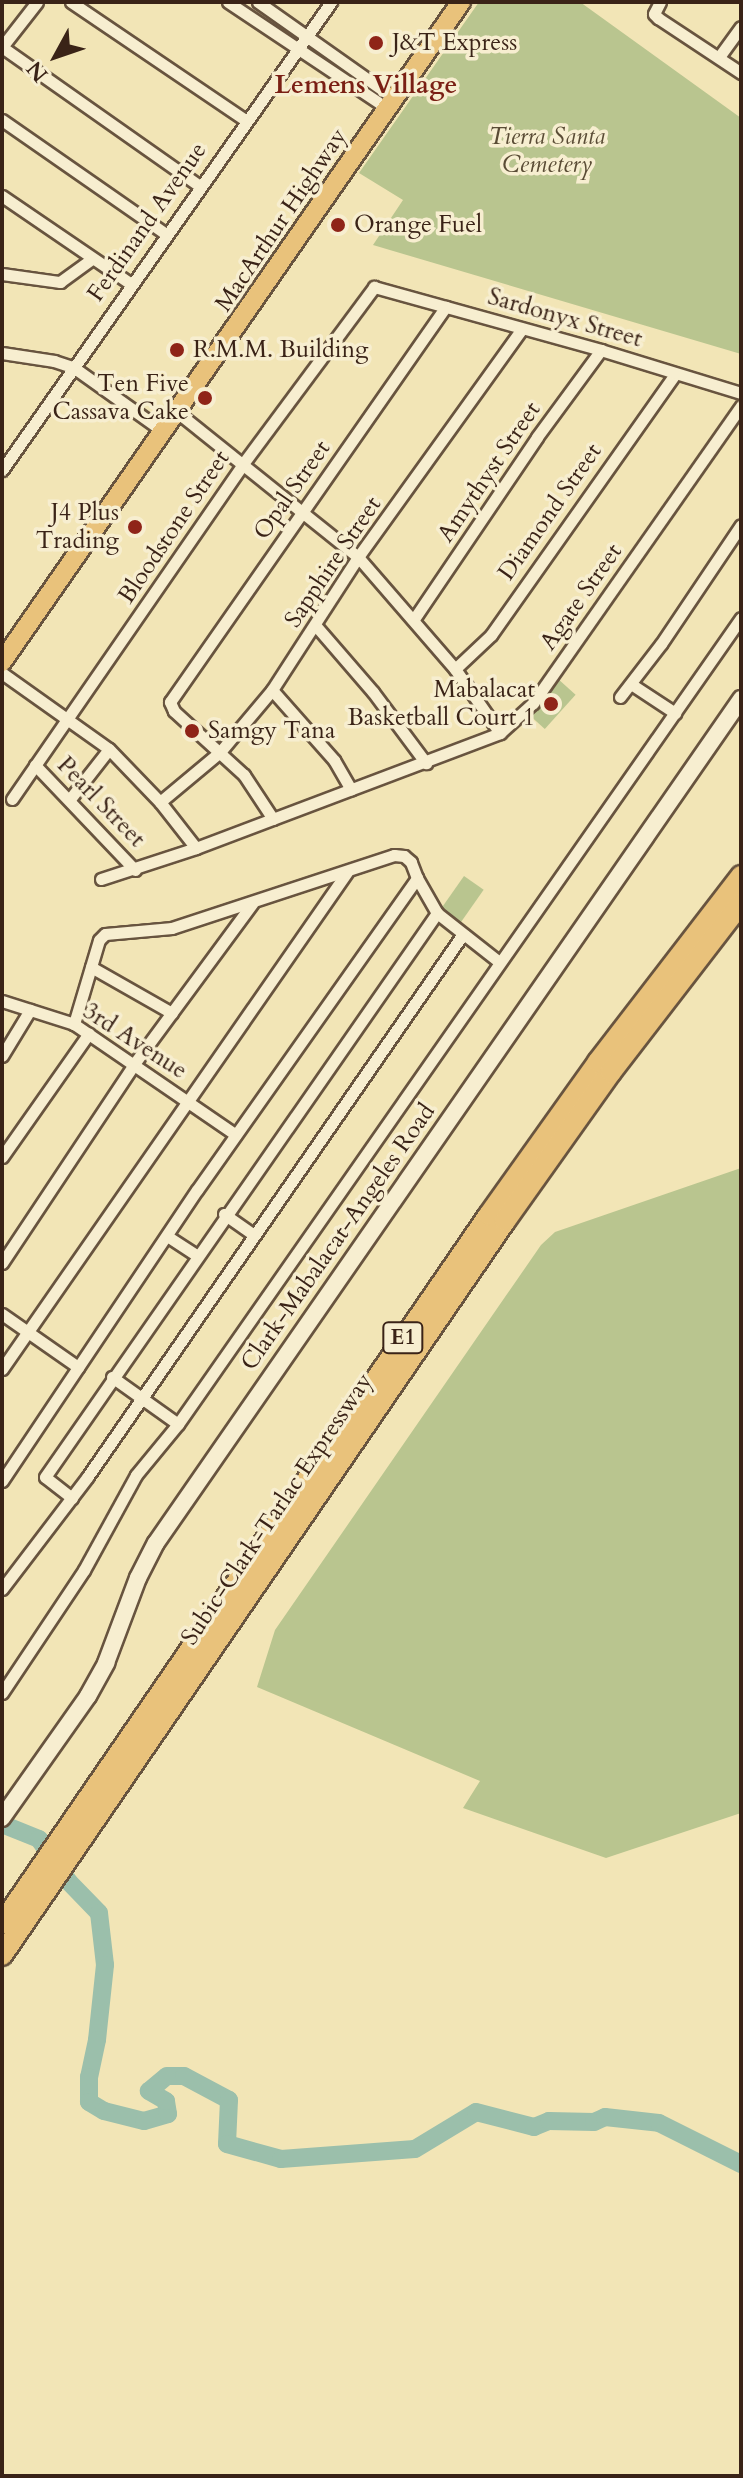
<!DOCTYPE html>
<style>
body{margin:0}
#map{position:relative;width:743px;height:2478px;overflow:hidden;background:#f2e5b6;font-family:Cardo,serif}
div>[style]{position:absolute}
.green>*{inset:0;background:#b9c58f;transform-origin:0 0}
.river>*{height:18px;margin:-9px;padding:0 9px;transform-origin:9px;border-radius:9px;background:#9bbfab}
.roads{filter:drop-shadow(2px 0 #68543f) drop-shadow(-2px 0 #68543f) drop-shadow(0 2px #68543f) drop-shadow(0 -2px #68543f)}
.minor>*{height:11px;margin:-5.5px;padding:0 5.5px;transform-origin:5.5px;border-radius:5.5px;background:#f7eed0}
.secondary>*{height:16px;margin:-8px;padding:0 8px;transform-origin:8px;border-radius:8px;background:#f7eed0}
.trunk>*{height:18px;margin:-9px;padding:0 9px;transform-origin:9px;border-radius:9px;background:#e9c27b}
.motorway>*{height:20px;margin:-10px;padding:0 10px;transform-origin:10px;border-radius:10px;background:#e9c27b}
.dots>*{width:22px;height:22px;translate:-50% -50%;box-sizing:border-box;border:4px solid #f7eed0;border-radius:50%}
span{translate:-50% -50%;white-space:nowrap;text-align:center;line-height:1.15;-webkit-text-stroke:7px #f7eed0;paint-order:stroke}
.shield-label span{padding:2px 6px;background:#f7eed0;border:2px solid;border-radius:6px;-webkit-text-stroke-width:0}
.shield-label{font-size:22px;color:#3a2317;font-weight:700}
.poi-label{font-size:24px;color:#3a2317}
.left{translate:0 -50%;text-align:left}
.right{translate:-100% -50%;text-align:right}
.park-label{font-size:24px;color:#5a4c35;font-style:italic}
.street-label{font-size:24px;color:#3a2317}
.neighbourhood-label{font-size:26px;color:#7a1f14;font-weight:700}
.frame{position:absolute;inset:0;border:4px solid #3a2317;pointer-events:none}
.north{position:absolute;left:16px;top:16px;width:80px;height:80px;-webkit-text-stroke:6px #f7eed0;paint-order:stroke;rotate:230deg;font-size:22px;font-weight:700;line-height:32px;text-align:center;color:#3a2317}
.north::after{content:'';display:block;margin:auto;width:28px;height:36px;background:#3a2317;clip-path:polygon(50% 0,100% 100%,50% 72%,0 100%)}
</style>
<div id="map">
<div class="green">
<div style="clip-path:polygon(479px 2px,580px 2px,741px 118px,741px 354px,373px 245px,403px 200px,359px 173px)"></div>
<div style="left:557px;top:678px;width:25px;height:46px;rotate:42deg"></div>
<div style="left:464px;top:876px;width:24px;height:44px;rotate:35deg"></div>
<div style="clip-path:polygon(741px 1168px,741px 1813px,606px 1858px,463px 1808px,480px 1781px,257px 1687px,275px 1630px,541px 1245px,555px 1232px)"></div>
</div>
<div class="river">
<div style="left:2px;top:1824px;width:40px;rotate:22deg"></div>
<div style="left:39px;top:1839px;width:52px;rotate:55.1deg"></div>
<div style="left:69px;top:1882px;width:43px;rotate:45.9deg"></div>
<div style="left:99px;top:1913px;width:52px;rotate:83.4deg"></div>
<div style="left:105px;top:1965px;width:75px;rotate:96.1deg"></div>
<div style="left:97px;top:2040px;width:38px;rotate:102deg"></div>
<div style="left:89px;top:2077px;width:25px;rotate:90deg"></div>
<div style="left:89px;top:2102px;width:17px;rotate:31deg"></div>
<div style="left:104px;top:2111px;width:41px;rotate:14deg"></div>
<div style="left:144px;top:2121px;width:25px;rotate:-16deg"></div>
<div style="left:168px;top:2114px;width:13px;rotate:-99deg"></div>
<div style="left:166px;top:2101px;width:20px;rotate:-150deg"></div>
<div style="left:149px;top:2091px;width:23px;rotate:-40deg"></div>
<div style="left:167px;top:2076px;width:17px"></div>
<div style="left:184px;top:2076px;width:51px;rotate:28.1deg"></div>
<div style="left:229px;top:2100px;width:44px;rotate:92.6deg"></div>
<div style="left:227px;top:2144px;width:56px;rotate:15.5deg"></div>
<div style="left:281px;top:2159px;width:134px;rotate:-4.3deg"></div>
<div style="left:415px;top:2149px;width:71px;rotate:-31.2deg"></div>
<div style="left:476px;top:2112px;width:60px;rotate:14.5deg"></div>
<div style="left:534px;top:2127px;width:16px;rotate:-22deg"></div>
<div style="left:549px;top:2121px;width:45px;rotate:1.3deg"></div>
<div style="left:594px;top:2122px;width:12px;rotate:-24deg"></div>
<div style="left:605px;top:2117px;width:54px;rotate:6.3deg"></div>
<div style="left:659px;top:2123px;width:92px;rotate:26.6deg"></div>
</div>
<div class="roads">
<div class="minor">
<div style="left:37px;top:2px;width:57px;rotate:127.9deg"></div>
<div style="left:2px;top:47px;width:242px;rotate:35.1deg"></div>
<div style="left:71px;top:2px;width:210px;rotate:34.1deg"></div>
<div style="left:228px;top:2px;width:191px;rotate:33.7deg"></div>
<div style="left:258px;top:2px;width:166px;rotate:35.2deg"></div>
<div style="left:660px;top:2px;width:13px;rotate:117deg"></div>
<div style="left:654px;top:14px;width:6px;rotate:45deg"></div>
<div style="left:658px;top:18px;width:100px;rotate:33.5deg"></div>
<div style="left:719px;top:57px;width:37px;rotate:-54deg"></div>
<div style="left:2px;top:120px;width:200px;rotate:34.8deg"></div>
<div style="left:2px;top:196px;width:156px;rotate:34.3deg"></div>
<div style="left:2px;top:274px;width:59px;rotate:7.9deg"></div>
<div style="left:60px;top:282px;width:39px;rotate:-36deg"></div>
<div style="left:2px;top:353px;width:53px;rotate:8.7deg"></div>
<div style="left:54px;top:361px;width:20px;rotate:18deg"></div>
<div style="left:73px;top:367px;width:112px;rotate:35.5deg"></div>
<div style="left:177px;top:412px;width:232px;rotate:38.7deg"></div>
<div style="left:358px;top:557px;width:148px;rotate:49.1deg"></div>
<div style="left:455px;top:669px;width:78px;rotate:54.9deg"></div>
<div style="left:2px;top:470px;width:572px;rotate:-54.89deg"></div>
<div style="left:414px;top:619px;width:220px;rotate:-55.9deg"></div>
<div style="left:537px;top:437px;width:108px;rotate:-53.7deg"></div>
<div style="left:316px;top:626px;width:87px;rotate:49.2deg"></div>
<div style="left:373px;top:692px;width:89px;rotate:53.3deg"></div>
<div style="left:455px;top:669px;width:50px;rotate:-43.4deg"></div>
<div style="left:491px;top:635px;width:319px;rotate:-54.8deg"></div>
<div style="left:2px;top:673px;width:131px;rotate:35.4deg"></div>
<div style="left:109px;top:749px;width:74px;rotate:46.1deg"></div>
<div style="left:160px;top:802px;width:58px;rotate:52deg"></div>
<div style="left:631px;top:684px;width:53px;rotate:33.4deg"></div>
<div style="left:272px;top:690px;width:94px;rotate:48.5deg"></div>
<div style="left:334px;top:760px;width:34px;rotate:60deg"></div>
<div style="left:620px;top:697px;width:67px;rotate:-52.3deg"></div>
<div style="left:661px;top:644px;width:143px;rotate:-56.1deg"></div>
<div style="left:35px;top:765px;width:145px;rotate:46.4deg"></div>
<div style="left:12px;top:799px;width:406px;rotate:-55.4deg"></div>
<div style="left:242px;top:465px;width:222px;rotate:-53.4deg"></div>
<div style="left:374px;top:287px;width:236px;rotate:15.5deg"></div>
<div style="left:601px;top:350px;width:146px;rotate:17.1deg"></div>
<div style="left:70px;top:799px;width:63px;rotate:-52deg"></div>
<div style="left:160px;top:802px;width:78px;rotate:-39.8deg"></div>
<div style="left:220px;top:752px;width:81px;rotate:-50deg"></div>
<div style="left:272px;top:690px;width:158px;rotate:-57.1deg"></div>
<div style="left:358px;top:557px;width:281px;rotate:-54.3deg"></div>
<div style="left:273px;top:819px;width:53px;rotate:-123.4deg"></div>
<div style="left:244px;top:775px;width:95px;rotate:-137.6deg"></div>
<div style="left:174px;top:711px;width:10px;rotate:-114deg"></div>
<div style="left:170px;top:702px;width:482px;rotate:-55.1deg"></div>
<div style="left:417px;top:878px;width:40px;rotate:60.3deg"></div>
<div style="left:437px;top:913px;width:78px;rotate:38.2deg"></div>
<div style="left:101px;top:879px;width:100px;rotate:-18.1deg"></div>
<div style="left:196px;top:848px;width:325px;rotate:-20.7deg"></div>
<div style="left:500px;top:733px;width:45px;rotate:-42.3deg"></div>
<div style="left:533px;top:703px;width:363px;rotate:-55deg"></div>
<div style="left:91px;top:967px;width:93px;rotate:29.6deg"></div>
<div style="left:2px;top:1001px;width:76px;rotate:17.7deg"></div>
<div style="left:74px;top:1024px;width:196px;rotate:34.4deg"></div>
<div style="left:2px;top:1056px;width:54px;rotate:-58.7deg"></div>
<div style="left:2px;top:1157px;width:151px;rotate:-54.9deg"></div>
<div style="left:224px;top:1214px;width:37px;rotate:35deg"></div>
<div style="left:167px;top:1236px;width:35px;rotate:33deg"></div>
<div style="left:2px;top:1263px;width:239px;rotate:-56.4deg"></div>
<div style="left:134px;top:1064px;width:199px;rotate:-53.6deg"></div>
<div style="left:2px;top:1314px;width:93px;rotate:34.9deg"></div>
<div style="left:2px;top:1369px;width:605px;rotate:-55.23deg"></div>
<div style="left:112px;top:1377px;width:81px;rotate:35.5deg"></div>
<div style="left:2px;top:1481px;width:350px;rotate:-56.2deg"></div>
<div style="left:197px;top:1190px;width:382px;rotate:-54.8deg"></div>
<div style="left:417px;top:878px;width:17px;rotate:-111deg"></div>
<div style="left:411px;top:862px;width:9px;rotate:-139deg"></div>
<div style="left:404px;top:856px;width:10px;rotate:-174deg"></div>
<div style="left:394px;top:855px;width:234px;rotate:161.8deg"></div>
<div style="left:172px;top:928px;width:67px;rotate:174.9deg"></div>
<div style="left:105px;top:934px;width:8px;rotate:135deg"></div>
<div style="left:99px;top:940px;width:88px;rotate:106.6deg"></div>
<div style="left:72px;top:1498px;width:34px;rotate:-142deg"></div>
<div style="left:45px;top:1477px;width:687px;rotate:-55.2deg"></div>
<div style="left:2px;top:1589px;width:142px;rotate:-52.7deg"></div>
<div style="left:88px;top:1476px;width:659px;rotate:-55.32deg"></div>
<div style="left:2px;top:1693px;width:148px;rotate:-56.3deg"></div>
<div style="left:84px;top:1570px;width:108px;rotate:-61.3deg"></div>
<div style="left:136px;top:1475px;width:66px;rotate:-50.5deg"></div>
<div style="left:178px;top:1424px;width:983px;rotate:-55.07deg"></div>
</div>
<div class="secondary">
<div style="left:2px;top:1818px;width:149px;rotate:-54.8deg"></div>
<div style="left:88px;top:1696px;width:38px;rotate:-61deg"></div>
<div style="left:106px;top:1663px;width:91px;rotate:-69.4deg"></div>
<div style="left:138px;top:1578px;width:39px;rotate:-63deg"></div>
<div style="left:156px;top:1543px;width:1027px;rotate:-55.27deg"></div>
</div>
<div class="trunk">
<div style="left:2px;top:662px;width:804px;rotate:-55.18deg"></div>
</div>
<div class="motorway">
<div style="left:2px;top:1924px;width:860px;rotate:-55.52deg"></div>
<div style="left:489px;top:1215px;width:188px;rotate:-54.5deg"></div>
<div style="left:598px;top:1062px;width:235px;rotate:-52.4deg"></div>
<div style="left:2px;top:1955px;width:890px;rotate:-55.58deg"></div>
<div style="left:505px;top:1221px;width:183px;rotate:-54.6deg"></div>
<div style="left:611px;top:1072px;width:213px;rotate:-52.4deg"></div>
</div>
</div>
<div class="dots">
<div style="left:376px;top:43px;background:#8f2418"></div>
<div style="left:338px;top:225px;background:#8f2418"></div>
<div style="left:177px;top:350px;background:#8f2418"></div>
<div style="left:205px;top:398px;background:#8f2418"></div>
<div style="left:135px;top:527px;background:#8f2418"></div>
<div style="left:551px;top:704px;background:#8f2418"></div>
<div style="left:192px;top:731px;background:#8f2418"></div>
</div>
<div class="shield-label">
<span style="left:403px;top:1338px">E1</span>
</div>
<div class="poi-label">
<span class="left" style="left:392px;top:43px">J&amp;T Express</span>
<span class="left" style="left:354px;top:225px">Orange Fuel</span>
<span class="left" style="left:193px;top:350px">R.M.M. Building</span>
<span class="right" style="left:189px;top:398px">Ten Five<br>Cassava Cake</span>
<span class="right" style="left:119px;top:527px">J4 Plus<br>Trading</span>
<span class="right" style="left:535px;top:704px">Mabalacat<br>Basketball Court 1</span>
<span class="left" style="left:208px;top:731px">Samgy Tana</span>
</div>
<div class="park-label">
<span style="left:547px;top:151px">Tierra Santa<br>Cemetery</span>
</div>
<div class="street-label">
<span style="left:281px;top:220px;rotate:-56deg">MacArthur Highway</span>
<span style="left:147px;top:222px;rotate:-55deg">Ferdinand Avenue</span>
<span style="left:565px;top:318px;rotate:16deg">Sardonyx Street</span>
<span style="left:489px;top:472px;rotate:-56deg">Amythyst Street</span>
<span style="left:292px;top:490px;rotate:-55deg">Opal Street</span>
<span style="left:550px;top:512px;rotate:-55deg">Diamond Street</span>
<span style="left:174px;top:527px;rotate:-56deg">Bloodstone Street</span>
<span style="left:333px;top:562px;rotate:-56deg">Sapphire Street</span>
<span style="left:581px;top:597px;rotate:-55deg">Agate Street</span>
<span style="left:101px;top:802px;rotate:46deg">Pearl Street</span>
<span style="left:135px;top:1041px;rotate:33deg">3rd Avenue</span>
<span style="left:338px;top:1237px;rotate:-55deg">Clark-Mabalacat-Angeles Road</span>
<span style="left:277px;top:1509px;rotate:-56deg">Subic-Clark-Tarlac Expressway</span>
</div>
<div class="neighbourhood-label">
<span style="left:366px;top:85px">Lemens Village</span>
</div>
<div class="frame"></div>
<div class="north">N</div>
</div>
